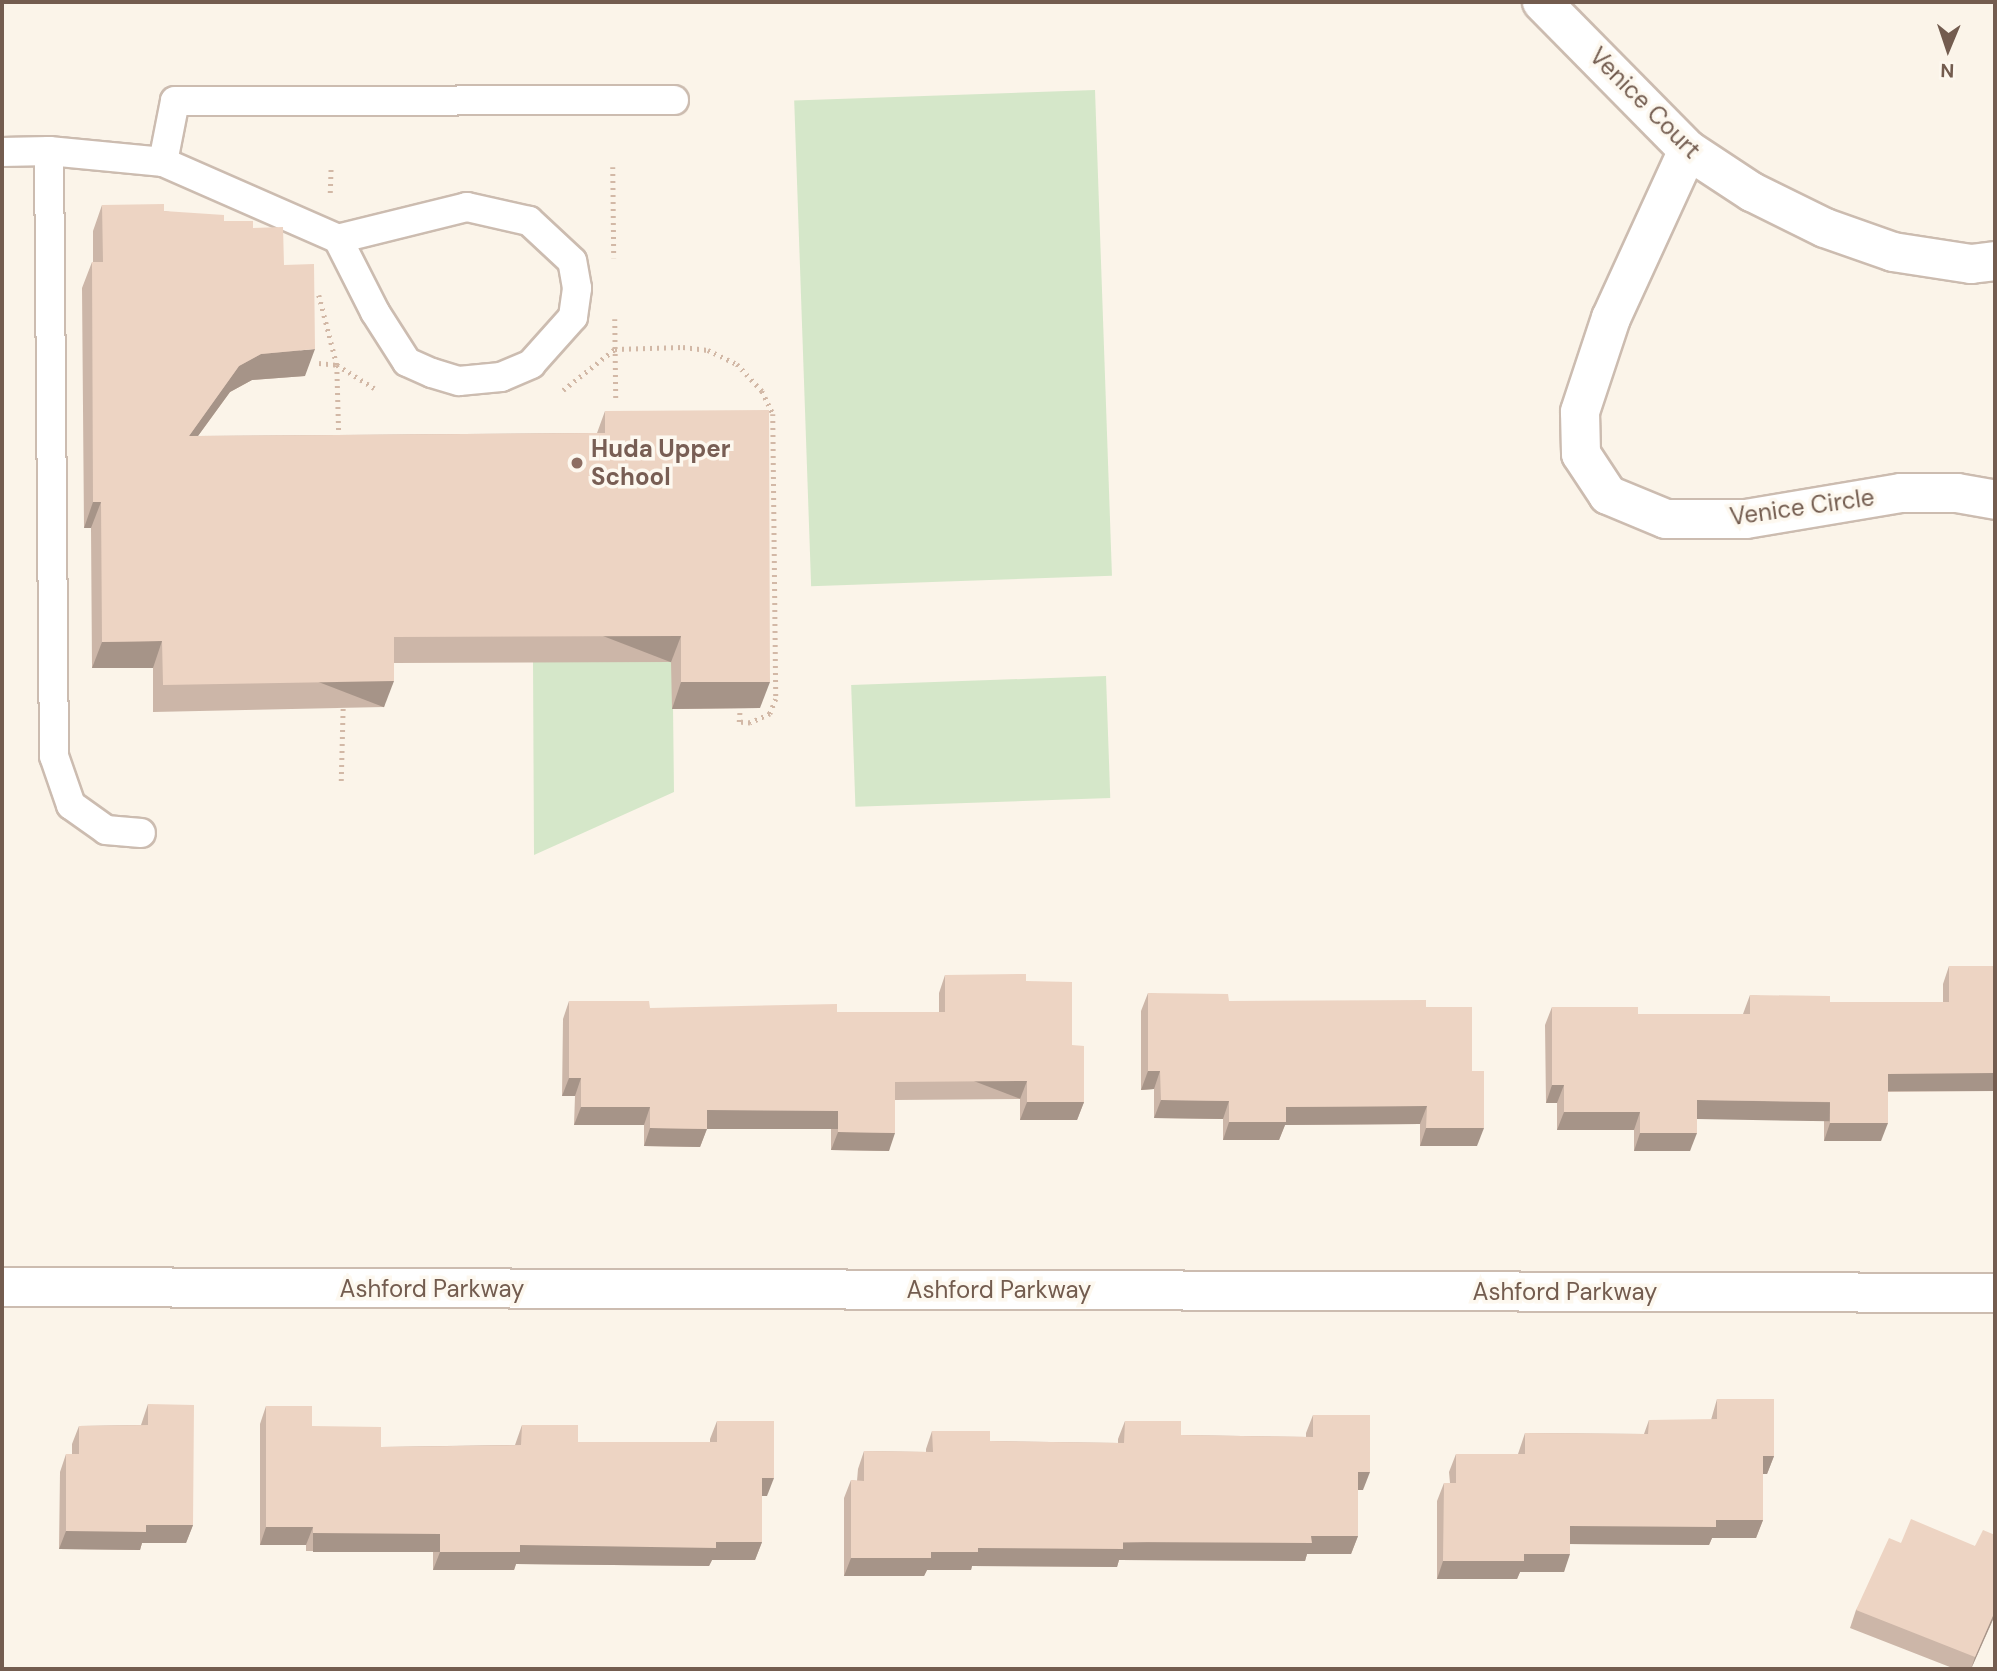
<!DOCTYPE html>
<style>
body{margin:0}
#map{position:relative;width:1997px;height:1671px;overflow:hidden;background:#fbf4e9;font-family:"DM Sans",sans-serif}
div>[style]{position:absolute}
.green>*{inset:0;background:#d5e7c9;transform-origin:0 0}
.path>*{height:4.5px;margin-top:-2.25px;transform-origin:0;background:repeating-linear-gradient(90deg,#d2b8a6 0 2px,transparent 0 7px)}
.roads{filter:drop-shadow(2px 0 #ccbcb0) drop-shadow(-2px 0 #ccbcb0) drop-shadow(0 2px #ccbcb0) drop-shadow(0 -2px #ccbcb0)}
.service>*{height:28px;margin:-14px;padding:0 14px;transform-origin:14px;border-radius:14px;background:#fff}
.minor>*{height:38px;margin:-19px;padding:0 19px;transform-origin:19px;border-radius:19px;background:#fff}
.wall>*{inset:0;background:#ccb6a8}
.shaded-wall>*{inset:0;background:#a69488;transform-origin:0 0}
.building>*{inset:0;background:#edd4c3}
.dots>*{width:19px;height:19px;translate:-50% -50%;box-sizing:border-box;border:4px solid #fdf8ef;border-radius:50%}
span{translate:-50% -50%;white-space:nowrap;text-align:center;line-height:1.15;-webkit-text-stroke:7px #fdf8ef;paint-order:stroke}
.street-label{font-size:24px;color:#735c4f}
.education-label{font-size:24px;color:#785e54;font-weight:700}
.left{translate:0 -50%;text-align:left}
.frame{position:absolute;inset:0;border:4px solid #735c4f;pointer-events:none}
.north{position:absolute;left:1913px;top:14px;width:70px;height:70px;-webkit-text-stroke:5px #fdf8ef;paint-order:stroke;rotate:182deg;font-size:19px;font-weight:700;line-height:28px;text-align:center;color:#735c4f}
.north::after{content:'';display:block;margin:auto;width:24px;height:32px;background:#735c4f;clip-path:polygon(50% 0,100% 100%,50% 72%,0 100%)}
</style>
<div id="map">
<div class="green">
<div style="left:1095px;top:90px;width:486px;height:301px;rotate:88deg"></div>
<div style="clip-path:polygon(671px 532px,674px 792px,534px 855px,533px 662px,600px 662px)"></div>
<div style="left:1106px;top:676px;width:122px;height:255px;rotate:88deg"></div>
</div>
<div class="path">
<div style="left:613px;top:167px;width:91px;rotate:89.4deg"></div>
<div style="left:330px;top:193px;width:26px;rotate:-88deg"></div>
<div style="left:319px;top:295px;width:72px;rotate:75.6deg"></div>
<div style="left:337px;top:365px;width:72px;rotate:88.4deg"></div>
<div style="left:615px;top:319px;width:80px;rotate:89.3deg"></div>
<div style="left:319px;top:363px;width:18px;rotate:6deg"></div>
<div style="left:337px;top:365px;width:44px;rotate:31.9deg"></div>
<div style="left:563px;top:390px;width:66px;rotate:-38.3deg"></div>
<div style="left:615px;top:349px;width:68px;rotate:-1.7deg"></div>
<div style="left:683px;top:347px;width:25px;rotate:7deg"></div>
<div style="left:708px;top:350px;width:32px;rotate:26deg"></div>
<div style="left:737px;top:364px;width:37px;rotate:47deg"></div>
<div style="left:762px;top:391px;width:25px;rotate:64deg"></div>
<div style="left:773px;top:414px;width:285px;rotate:89.4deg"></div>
<div style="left:776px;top:699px;width:16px;rotate:112deg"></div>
<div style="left:770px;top:714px;width:22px;rotate:156deg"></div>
<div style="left:750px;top:723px;width:11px;rotate:-175deg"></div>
<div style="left:739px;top:722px;width:14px;rotate:-86deg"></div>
<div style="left:341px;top:781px;width:76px;rotate:-88.5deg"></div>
</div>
<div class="roads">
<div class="service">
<div style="left:49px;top:151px;width:605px;rotate:89.53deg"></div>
<div style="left:54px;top:756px;width:52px;rotate:70.9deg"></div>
<div style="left:71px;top:805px;width:43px;rotate:35.5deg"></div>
<div style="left:106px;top:830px;width:35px;rotate:5deg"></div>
<div style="left:2px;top:152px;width:47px;rotate:-1.2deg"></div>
<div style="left:49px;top:151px;width:115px;rotate:5.5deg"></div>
<div style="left:163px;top:162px;width:191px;rotate:23.7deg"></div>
<div style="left:338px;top:239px;width:82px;rotate:63.1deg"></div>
<div style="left:375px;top:312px;width:59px;rotate:57.4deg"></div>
<div style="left:407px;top:362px;width:27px;rotate:24deg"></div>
<div style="left:432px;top:373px;width:28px;rotate:17deg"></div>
<div style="left:459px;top:381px;width:42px;rotate:-5.4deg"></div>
<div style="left:501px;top:377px;width:33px;rotate:-23deg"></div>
<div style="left:531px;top:364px;width:63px;rotate:-48.2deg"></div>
<div style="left:573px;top:317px;width:29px;rotate:-82deg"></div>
<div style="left:577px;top:288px;width:27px;rotate:-100deg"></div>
<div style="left:572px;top:261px;width:59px;rotate:-137.1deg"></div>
<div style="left:529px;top:221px;width:64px;rotate:-167.3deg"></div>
<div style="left:467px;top:207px;width:133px;rotate:166.1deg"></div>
<div style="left:163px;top:162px;width:62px;rotate:-78.9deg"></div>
<div style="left:175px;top:101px;width:499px;rotate:-0.1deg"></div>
</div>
<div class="minor">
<div style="left:1542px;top:2px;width:208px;rotate:45.4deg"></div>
<div style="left:1688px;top:150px;width:77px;rotate:33.3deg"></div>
<div style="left:1752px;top:192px;width:81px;rotate:26.3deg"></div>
<div style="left:1825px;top:228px;width:72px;rotate:19.4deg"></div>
<div style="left:1893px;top:252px;width:79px;rotate:8.7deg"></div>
<div style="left:1971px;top:264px;width:24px;rotate:-7deg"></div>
<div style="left:1688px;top:150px;width:185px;rotate:114.6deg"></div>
<div style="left:1611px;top:318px;width:99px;rotate:108.3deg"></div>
<div style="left:1580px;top:412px;width:42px;rotate:88.6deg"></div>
<div style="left:1581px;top:454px;width:49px;rotate:56.6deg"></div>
<div style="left:1608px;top:495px;width:63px;rotate:22.5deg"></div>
<div style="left:1666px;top:519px;width:80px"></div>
<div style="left:1746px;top:519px;width:157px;rotate:-9.5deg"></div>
<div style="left:1901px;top:493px;width:56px"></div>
<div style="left:1957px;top:493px;width:39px;rotate:10deg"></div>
<div style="left:2px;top:1287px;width:1993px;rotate:0.17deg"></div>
</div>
</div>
<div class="wall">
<div style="clip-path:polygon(102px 205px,164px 211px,224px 221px,253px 228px,284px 265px,305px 376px,252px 380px,230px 392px,198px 436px,597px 433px,605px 411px,760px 708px,672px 709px,671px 662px,394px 663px,384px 707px,153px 712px,153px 668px,92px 668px,91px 528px,84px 528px,82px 288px,92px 262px,93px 262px,93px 231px)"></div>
<div style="clip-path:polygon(1949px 966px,1995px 966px,1995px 1091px,1888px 1092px,1881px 1141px,1824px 1141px,1824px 1120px,1697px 1118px,1690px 1151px,1634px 1151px,1634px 1130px,1557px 1130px,1557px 1103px,1546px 1103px,1545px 1025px,1552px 1007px,1638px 1014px,1743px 1014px,1750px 995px,1830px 1002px,1943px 1002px,1943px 984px)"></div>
<div style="clip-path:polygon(945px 975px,1026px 981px,1072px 1045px,1084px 1102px,1077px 1120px,1020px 1120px,1020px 1099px,895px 1100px,889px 1151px,831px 1150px,831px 1129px,707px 1128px,700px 1147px,644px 1146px,644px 1125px,574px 1125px,575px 1096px,562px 1096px,563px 1019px,569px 1001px,650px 1008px,837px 1012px,939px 1012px,939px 993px)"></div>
<div style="clip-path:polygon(1148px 993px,1229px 1001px,1426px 1007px,1472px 1071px,1477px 1146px,1420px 1146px,1420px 1124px,1285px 1125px,1279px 1140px,1223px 1140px,1223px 1119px,1154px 1118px,1154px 1089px,1141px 1090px,1141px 1011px)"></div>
<div style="clip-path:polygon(1717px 1399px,1774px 1456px,1767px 1474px,1763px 1474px,1763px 1520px,1756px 1538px,1712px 1538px,1709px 1545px,1570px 1544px,1564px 1572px,1520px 1572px,1517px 1579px,1437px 1579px,1437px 1501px,1444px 1483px,1450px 1483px,1449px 1472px,1456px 1454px,1518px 1454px,1525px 1433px,1644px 1434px,1649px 1420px,1711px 1420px)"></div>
<div style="clip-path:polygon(148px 1404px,193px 1525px,186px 1543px,142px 1543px,140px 1550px,59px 1549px,60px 1472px,66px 1454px,72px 1454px,72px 1444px,79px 1426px,141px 1425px)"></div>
<div style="clip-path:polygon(266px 1406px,312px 1426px,381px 1447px,515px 1445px,522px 1425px,578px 1442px,710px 1442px,710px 1439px,717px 1421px,767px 1496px,762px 1496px,762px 1542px,755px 1560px,712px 1560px,709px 1566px,516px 1564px,514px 1570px,433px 1570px,433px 1552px,306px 1551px,306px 1545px,260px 1545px,260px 1424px)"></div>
<div style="clip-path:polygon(1313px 1415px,1363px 1490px,1358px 1490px,1358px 1536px,1351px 1554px,1307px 1554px,1305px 1561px,1119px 1560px,1117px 1567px,972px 1566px,971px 1570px,927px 1570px,924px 1576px,844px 1576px,844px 1498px,851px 1480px,857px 1481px,858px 1469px,864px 1451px,926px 1452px,926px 1449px,932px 1431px,990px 1441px,1118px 1443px,1118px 1439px,1125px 1421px,1181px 1435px,1306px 1437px,1306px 1433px)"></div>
<div style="clip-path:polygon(1995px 1535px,1995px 1615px,1971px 1669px,1955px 1669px,1850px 1628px,1856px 1610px,1901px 1543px,1975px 1546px)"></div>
</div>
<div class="shaded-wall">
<div style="clip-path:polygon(315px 349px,305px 376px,252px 380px,230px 392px,179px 462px,189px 436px,239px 366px,261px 354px)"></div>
<div style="clip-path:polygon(93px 502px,101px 502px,91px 528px,84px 528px)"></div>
<div style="left:681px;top:636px;width:28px;height:287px;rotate:111deg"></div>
<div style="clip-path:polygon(162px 641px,153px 668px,92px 668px,102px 642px)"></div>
<div style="left:394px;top:681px;width:28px;height:231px;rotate:111deg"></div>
<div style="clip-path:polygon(681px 682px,770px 682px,760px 708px,672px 709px)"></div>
<div style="clip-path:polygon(1148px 1071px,1160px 1071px,1154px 1089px,1141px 1090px)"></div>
<div style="left:1995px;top:1073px;width:18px;height:107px;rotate:90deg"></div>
<div style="clip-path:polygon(569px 1078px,581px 1078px,575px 1096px,562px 1096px)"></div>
<div style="left:1027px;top:1081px;width:19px;height:132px;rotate:111deg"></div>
<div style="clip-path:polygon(1552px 1085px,1564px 1085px,1557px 1103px,1546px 1103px)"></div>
<div style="clip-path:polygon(1161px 1100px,1229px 1101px,1223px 1119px,1154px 1118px)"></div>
<div style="left:1697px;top:1100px;width:133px;height:19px;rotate:1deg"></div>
<div style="clip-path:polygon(1027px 1102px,1084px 1102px,1077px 1120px,1020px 1120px)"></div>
<div style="clip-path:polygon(1427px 1106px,1420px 1124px,1285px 1125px,1279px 1140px,1223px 1140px,1229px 1122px,1286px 1107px)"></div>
<div style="clip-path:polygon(581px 1107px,650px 1107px,644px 1125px,574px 1125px)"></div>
<div style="left:707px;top:1110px;width:131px;height:19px"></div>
<div style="clip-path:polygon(1564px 1112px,1640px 1112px,1634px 1130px,1557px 1130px)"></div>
<div style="clip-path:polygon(1830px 1123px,1888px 1123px,1881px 1141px,1824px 1141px)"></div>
<div style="clip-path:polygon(650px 1128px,707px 1129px,700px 1147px,644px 1146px)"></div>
<div style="clip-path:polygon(1426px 1128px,1484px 1128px,1477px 1146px,1420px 1146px)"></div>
<div style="clip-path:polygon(838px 1132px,895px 1133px,889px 1151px,831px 1150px)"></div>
<div style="clip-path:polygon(1640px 1133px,1697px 1133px,1690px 1151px,1634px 1151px)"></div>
<div style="clip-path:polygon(1763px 1456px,1774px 1456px,1767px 1474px,1756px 1474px)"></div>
<div style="clip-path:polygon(1358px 1472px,1370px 1472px,1363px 1490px,1352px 1490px)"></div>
<div style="clip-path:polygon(762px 1478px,774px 1478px,767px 1496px,756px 1496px)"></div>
<div style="clip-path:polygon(1716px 1520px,1763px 1520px,1756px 1538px,1712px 1538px,1709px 1545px,1564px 1544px,1570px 1526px)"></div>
<div style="clip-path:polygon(146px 1525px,193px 1525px,186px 1543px,142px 1543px,140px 1550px,59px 1549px,66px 1531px)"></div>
<div style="clip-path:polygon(266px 1527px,313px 1527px,306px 1545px,260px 1545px)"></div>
<div style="left:313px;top:1533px;width:127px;height:19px"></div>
<div style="clip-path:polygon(1311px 1536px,1358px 1536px,1351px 1554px,1307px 1554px,1305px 1561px,1119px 1560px,1117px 1567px,972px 1566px,971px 1570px,927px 1570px,924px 1576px,844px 1576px,851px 1558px,978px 1548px)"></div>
<div style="clip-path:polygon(716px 1542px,762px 1542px,755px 1560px,712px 1560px,709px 1566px,516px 1564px,514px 1570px,433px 1570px,440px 1552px,520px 1545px)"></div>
<div style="clip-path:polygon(1524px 1554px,1570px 1554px,1564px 1572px,1520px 1572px,1517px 1579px,1437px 1579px,1443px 1561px)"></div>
<div style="clip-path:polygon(1995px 1611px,1995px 1615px,1971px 1669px,1975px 1657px)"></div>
</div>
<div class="building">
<div style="clip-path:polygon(164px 204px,164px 211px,224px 215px,224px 221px,253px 221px,253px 228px,283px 227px,284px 265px,314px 264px,315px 349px,261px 354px,239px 366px,189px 436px,605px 433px,605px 411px,769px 410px,770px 682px,681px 682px,681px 636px,394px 637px,394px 681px,163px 685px,162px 641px,102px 642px,101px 502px,93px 502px,92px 262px,103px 262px,102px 205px)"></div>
<div style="clip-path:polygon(1949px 966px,1995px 966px,1995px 1073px,1888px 1074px,1888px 1123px,1830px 1123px,1830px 1102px,1697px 1100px,1697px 1133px,1640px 1133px,1640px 1112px,1564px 1112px,1564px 1085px,1552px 1085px,1552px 1007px,1638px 1007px,1638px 1014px,1750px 1014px,1750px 995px,1830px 996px,1830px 1002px,1949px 1002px)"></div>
<div style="clip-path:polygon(1026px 974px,1026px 981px,1072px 982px,1072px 1045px,1084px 1046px,1084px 1102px,1027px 1102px,1027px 1081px,895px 1082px,895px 1133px,838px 1132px,838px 1111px,707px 1110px,707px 1129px,650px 1128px,650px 1107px,581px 1107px,581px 1078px,569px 1078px,569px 1001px,649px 1001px,650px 1008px,837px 1004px,837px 1012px,945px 1012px,945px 975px)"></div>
<div style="clip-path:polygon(1148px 993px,1228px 994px,1229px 1001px,1426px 1000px,1426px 1007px,1472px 1007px,1472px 1071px,1484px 1071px,1484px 1128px,1426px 1128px,1427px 1106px,1286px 1107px,1286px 1122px,1229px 1122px,1229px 1101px,1161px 1100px,1160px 1071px,1148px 1071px)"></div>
<div style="clip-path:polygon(1717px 1399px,1774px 1399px,1774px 1456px,1763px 1456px,1763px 1520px,1716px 1520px,1716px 1527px,1570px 1526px,1570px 1554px,1524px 1554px,1524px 1561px,1443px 1561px,1444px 1483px,1456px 1483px,1456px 1454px,1525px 1454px,1525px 1433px,1648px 1434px,1649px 1420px,1717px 1419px)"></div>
<div style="clip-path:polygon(148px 1404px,194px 1405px,193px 1525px,146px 1525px,146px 1532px,66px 1531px,66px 1454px,79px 1454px,79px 1426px,148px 1425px)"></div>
<div style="clip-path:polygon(266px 1406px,312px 1406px,312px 1426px,381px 1427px,381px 1447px,521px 1445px,522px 1425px,578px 1425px,578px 1442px,717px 1442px,717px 1421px,774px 1421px,774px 1478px,762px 1478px,762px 1542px,716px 1542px,716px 1548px,520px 1545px,520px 1552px,440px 1552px,440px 1534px,313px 1533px,313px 1527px,266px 1527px)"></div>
<div style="clip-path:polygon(1313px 1415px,1370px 1415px,1370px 1472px,1358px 1472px,1358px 1536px,1311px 1536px,1312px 1543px,1123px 1542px,1123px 1549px,978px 1548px,978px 1552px,931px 1552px,931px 1558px,851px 1558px,851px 1480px,864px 1481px,864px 1451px,933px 1452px,932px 1431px,990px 1431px,990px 1441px,1124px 1443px,1125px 1421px,1181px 1421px,1181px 1435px,1313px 1437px)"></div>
<div style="clip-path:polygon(1911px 1519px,1975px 1546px,1983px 1530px,1995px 1535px,1995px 1611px,1975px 1657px,1856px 1610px,1889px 1538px,1901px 1543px)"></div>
</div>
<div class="dots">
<div style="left:577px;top:463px;background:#8d6e63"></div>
</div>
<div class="street-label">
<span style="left:1645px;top:103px;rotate:45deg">Venice Court</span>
<span style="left:1802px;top:507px;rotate:-8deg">Venice Circle</span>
<span style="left:432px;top:1289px">Ashford Parkway</span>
<span style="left:999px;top:1290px">Ashford Parkway</span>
<span style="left:1565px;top:1292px">Ashford Parkway</span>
</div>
<div class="education-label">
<span class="left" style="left:591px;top:463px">Huda Upper<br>School</span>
</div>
<div class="frame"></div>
<div class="north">N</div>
</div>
